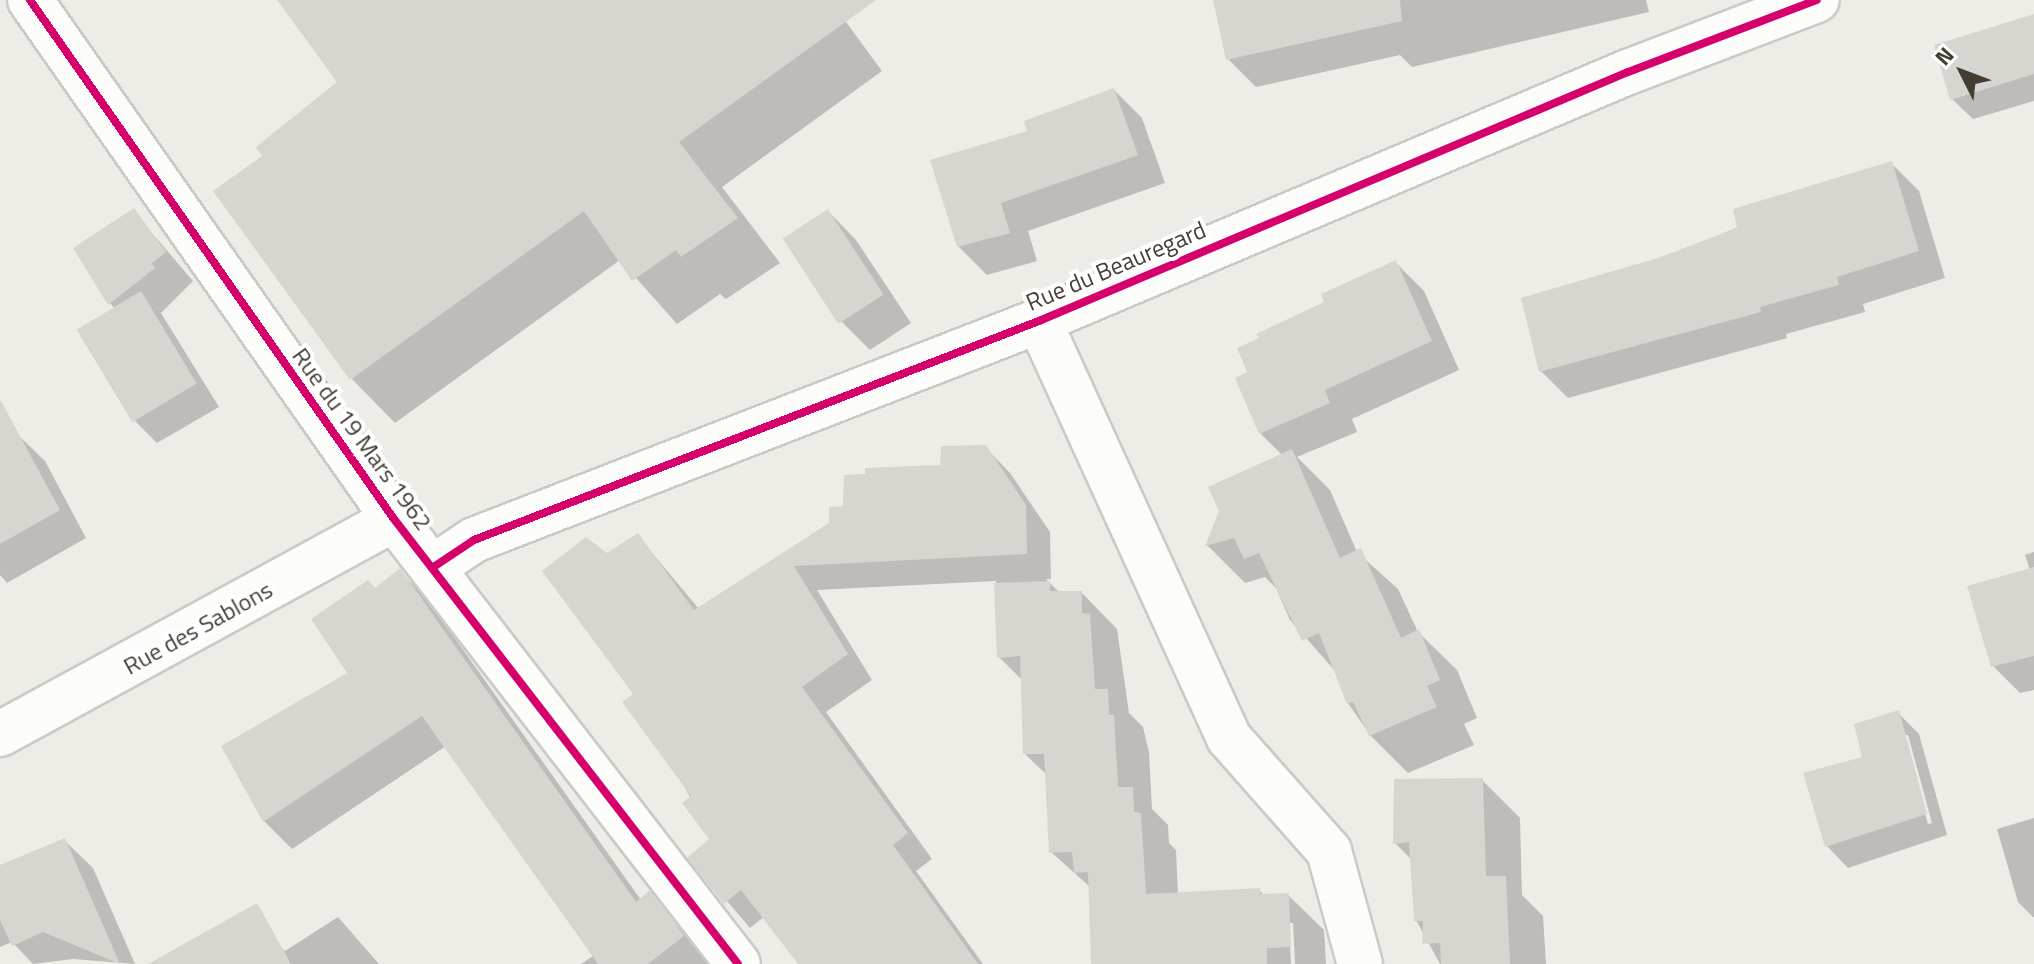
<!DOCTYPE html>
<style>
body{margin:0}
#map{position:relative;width:2034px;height:964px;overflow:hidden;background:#eeece6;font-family:"Titillium Web",sans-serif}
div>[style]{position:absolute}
.shadow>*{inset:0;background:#0003}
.building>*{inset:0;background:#d7d5cf;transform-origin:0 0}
.roads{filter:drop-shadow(2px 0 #cccac4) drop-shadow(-2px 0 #cccac4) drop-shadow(0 2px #cccac4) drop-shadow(0 -2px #cccac4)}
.minor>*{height:44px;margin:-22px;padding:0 22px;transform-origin:22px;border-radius:22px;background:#fcfcfb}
.cycleway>*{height:8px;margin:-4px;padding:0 4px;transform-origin:4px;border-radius:4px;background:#d6006c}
span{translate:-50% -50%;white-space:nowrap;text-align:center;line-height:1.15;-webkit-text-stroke:8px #fff;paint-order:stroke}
.street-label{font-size:24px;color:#433d33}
.north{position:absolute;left:1922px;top:32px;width:80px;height:80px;-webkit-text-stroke:6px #fff;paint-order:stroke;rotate:312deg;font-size:22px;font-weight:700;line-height:32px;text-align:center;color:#433d33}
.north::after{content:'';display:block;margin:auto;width:28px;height:36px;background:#433d33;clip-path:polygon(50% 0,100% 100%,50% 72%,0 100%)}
</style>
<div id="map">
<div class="shadow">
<div style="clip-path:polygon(280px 0,830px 0,882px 71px,722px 187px,780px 263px,726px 299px,720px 294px,677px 324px,620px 260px,395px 423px,352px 379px,216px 191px,265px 157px,339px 82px)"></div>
<div style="clip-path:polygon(1215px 0,1646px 0,1649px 12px,1412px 67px,1400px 55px,1256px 87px,1228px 59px)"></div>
<div style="clip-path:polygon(2034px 16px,2034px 101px,1973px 119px,1952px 99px)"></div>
<div style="clip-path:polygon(1114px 90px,1142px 118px,1165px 183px,1028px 231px,1037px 261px,987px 275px,958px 246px,1030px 132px)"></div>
<div style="clip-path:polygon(1892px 164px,1919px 191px,1945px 278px,1863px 304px,1865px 312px,1786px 334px,1787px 338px,1568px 398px,1541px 371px,1658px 260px)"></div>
<div style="clip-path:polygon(133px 211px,193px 281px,161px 313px,219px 407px,157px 443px,133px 419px,80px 330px,115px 309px,110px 303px)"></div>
<div style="clip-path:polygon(828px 211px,856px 240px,911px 323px,870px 350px,841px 321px)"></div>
<div style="clip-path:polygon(1395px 262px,1424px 291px,1459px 370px,1352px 419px,1357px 432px,1297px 457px,1330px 490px,1357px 552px,1398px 589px,1418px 632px,1457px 670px,1477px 718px,1464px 724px,1474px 745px,1408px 773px,1370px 735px,1348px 703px,1337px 673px,1290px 620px,1276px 588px,1265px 577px,1245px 583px,1207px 545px,1221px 511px,1283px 456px,1260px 433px,1250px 373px,1327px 303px)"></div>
<div style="clip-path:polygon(17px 434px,45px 461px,86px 538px,7px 583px,0 575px,0 443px)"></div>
<div style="clip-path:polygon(985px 447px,1010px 473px,1050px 532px,1051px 579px,1046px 579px,1060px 593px,1082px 593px,1117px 629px,1129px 713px,1143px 727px,1149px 752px,1152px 809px,1168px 825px,1169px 843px,1176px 850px,1178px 894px,1259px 890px,1265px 896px,1288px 895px,1324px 930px,1326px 964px,1295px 964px,1293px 923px,1289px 923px,1291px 964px,1093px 964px,1090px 887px,1051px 852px,1048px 776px,1025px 754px,1022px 680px,999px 657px,996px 581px,817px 590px,872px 680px,826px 712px,932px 859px,916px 871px,983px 964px,799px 964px,764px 917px,750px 928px,690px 858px,712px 839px,636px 694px,607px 555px,638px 536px,699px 609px,831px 524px,845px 507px)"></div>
<div style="clip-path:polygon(2034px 552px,2034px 690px,2020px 693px,1993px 666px,2030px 570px,2025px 555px)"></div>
<div style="clip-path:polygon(400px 571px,427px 599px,641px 900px,649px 893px,710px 964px,581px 964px,593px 956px,446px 746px,292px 849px,264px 821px,224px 746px,349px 674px,376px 590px)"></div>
<div style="clip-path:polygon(evenodd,1898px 713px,1919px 734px,1947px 835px,1848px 868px,1827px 846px,1864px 758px,1898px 713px,1903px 735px,1908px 735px,1932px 823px,1928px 824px,1903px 735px)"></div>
<div style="clip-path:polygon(1482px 780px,1520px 818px,1522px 895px,1543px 916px,1546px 964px,1440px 964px,1416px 920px,1412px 860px,1395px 843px)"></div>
<div style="clip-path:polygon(2034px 818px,2034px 917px,2033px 917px,2018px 902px,1997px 829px)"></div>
<div style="clip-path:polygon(64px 840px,93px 868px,135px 964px,73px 959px,33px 964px,12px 942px,0 947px,0 867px)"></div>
<div style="clip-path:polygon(338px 917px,379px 964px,230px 964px,277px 943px,285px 951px)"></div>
</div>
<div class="building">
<div style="clip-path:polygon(277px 0,876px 0,679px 142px,738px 218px,681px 257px,676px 250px,632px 281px,584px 211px,350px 380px,213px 191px,262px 156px,256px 147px,337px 82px)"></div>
<div style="clip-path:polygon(1213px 0,1400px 0,1402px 21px,1226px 60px)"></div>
<div style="clip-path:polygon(2034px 14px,2034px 74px,1950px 100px,1934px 45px)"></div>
<div style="clip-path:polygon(1114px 88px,1138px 155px,1001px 203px,1010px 233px,957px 247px,930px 160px,1027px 131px,1024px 121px)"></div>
<div style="clip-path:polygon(1892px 161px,1919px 251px,1837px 277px,1839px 285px,1760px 307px,1761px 312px,1539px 372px,1521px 298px,1658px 258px,1737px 228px,1733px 209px)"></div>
<div style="clip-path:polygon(134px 208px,166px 252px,152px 263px,155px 268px,108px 305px,73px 248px)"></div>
<div style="left:828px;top:209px;width:102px;height:54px;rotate:57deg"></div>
<div style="clip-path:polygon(1396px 260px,1432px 341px,1325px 390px,1330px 403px,1259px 434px,1235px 378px,1247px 372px,1237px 348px,1259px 338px,1256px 334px,1324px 302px,1321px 294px)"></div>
<div style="left:141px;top:291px;width:108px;height:75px;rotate:59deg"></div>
<div style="clip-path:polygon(0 399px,60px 510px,0 544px)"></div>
<div style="clip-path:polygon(986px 445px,1026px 505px,1027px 554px,794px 566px,848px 654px,802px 687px,908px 833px,893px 845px,978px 964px,798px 964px,741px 890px,724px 904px,687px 858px,709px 839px,682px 803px,691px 796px,622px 702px,633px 694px,542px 571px,586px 537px,607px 553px,638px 533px,694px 610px,829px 523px,829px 507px,843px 506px,844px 475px,865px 474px,865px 468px,940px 465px,941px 446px)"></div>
<div style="clip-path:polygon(1292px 449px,1340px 558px,1361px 548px,1401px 638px,1419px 629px,1440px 680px,1427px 686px,1437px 707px,1369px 736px,1353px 702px,1347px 704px,1319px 633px,1302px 641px,1259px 553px,1244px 559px,1234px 538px,1205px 546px,1219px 511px,1208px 487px)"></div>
<div style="clip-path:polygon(2034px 567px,2034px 656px,1991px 667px,1967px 586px)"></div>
<div style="clip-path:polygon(400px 568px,636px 902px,650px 890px,684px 936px,648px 964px,598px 964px,422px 716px,263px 822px,221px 746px,347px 673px,311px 619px,368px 580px,375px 588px)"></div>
<div style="clip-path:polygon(1050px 581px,1050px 591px,1082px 591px,1082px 613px,1090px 614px,1095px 689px,1108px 689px,1109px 715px,1114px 715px,1118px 787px,1133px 787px,1134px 812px,1141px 813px,1146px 894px,1260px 888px,1260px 894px,1289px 893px,1291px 947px,1267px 948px,1267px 964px,1091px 964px,1088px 872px,1074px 873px,1072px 852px,1049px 853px,1044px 754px,1023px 754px,1020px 656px,997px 658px,994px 583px)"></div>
<div style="clip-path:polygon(1899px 710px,1927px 814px,1825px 847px,1803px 773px,1862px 757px,1854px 724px)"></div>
<div style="clip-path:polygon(1483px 778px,1486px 876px,1506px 876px,1510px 964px,1441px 964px,1440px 943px,1422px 944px,1423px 921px,1414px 921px,1409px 842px,1393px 844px,1394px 779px)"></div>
<div style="clip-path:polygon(65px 838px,120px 964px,43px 932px,12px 946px,0 920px,0 865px)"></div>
<div style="clip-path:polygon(257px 903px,291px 964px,148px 964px)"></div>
</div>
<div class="roads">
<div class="minor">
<div style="left:30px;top:0;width:634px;rotate:54.96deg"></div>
<div style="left:394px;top:519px;width:562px;rotate:52.29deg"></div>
<div style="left:1039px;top:321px;width:458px;rotate:65.5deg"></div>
<div style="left:1229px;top:738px;width:151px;rotate:48.5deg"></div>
<div style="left:1329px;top:851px;width:117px;rotate:74.7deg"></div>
<div style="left:432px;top:568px;width:50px;rotate:-33.7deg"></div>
<div style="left:474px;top:540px;width:606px;rotate:-21.19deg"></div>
<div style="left:1039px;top:321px;width:639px;rotate:-22.92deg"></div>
<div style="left:1628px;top:72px;width:202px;rotate:-20.9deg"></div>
<div style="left:0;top:734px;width:449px;rotate:-28.6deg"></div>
</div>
</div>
<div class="cycleway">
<div style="left:30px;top:0;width:634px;rotate:54.96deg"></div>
<div style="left:394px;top:519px;width:562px;rotate:52.29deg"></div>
<div style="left:432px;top:568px;width:50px;rotate:-33.7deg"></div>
<div style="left:474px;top:540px;width:606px;rotate:-21.19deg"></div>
<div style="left:1039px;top:321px;width:639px;rotate:-22.92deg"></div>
<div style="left:1628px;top:72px;width:202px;rotate:-20.9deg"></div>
</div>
<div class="street-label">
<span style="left:1116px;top:266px;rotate:-23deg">Rue du Beauregard</span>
<span style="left:362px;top:439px;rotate:54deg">Rue du 19 Mars 1962</span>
<span style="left:198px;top:628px;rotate:-29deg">Rue des Sablons</span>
</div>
<div class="north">N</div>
</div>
